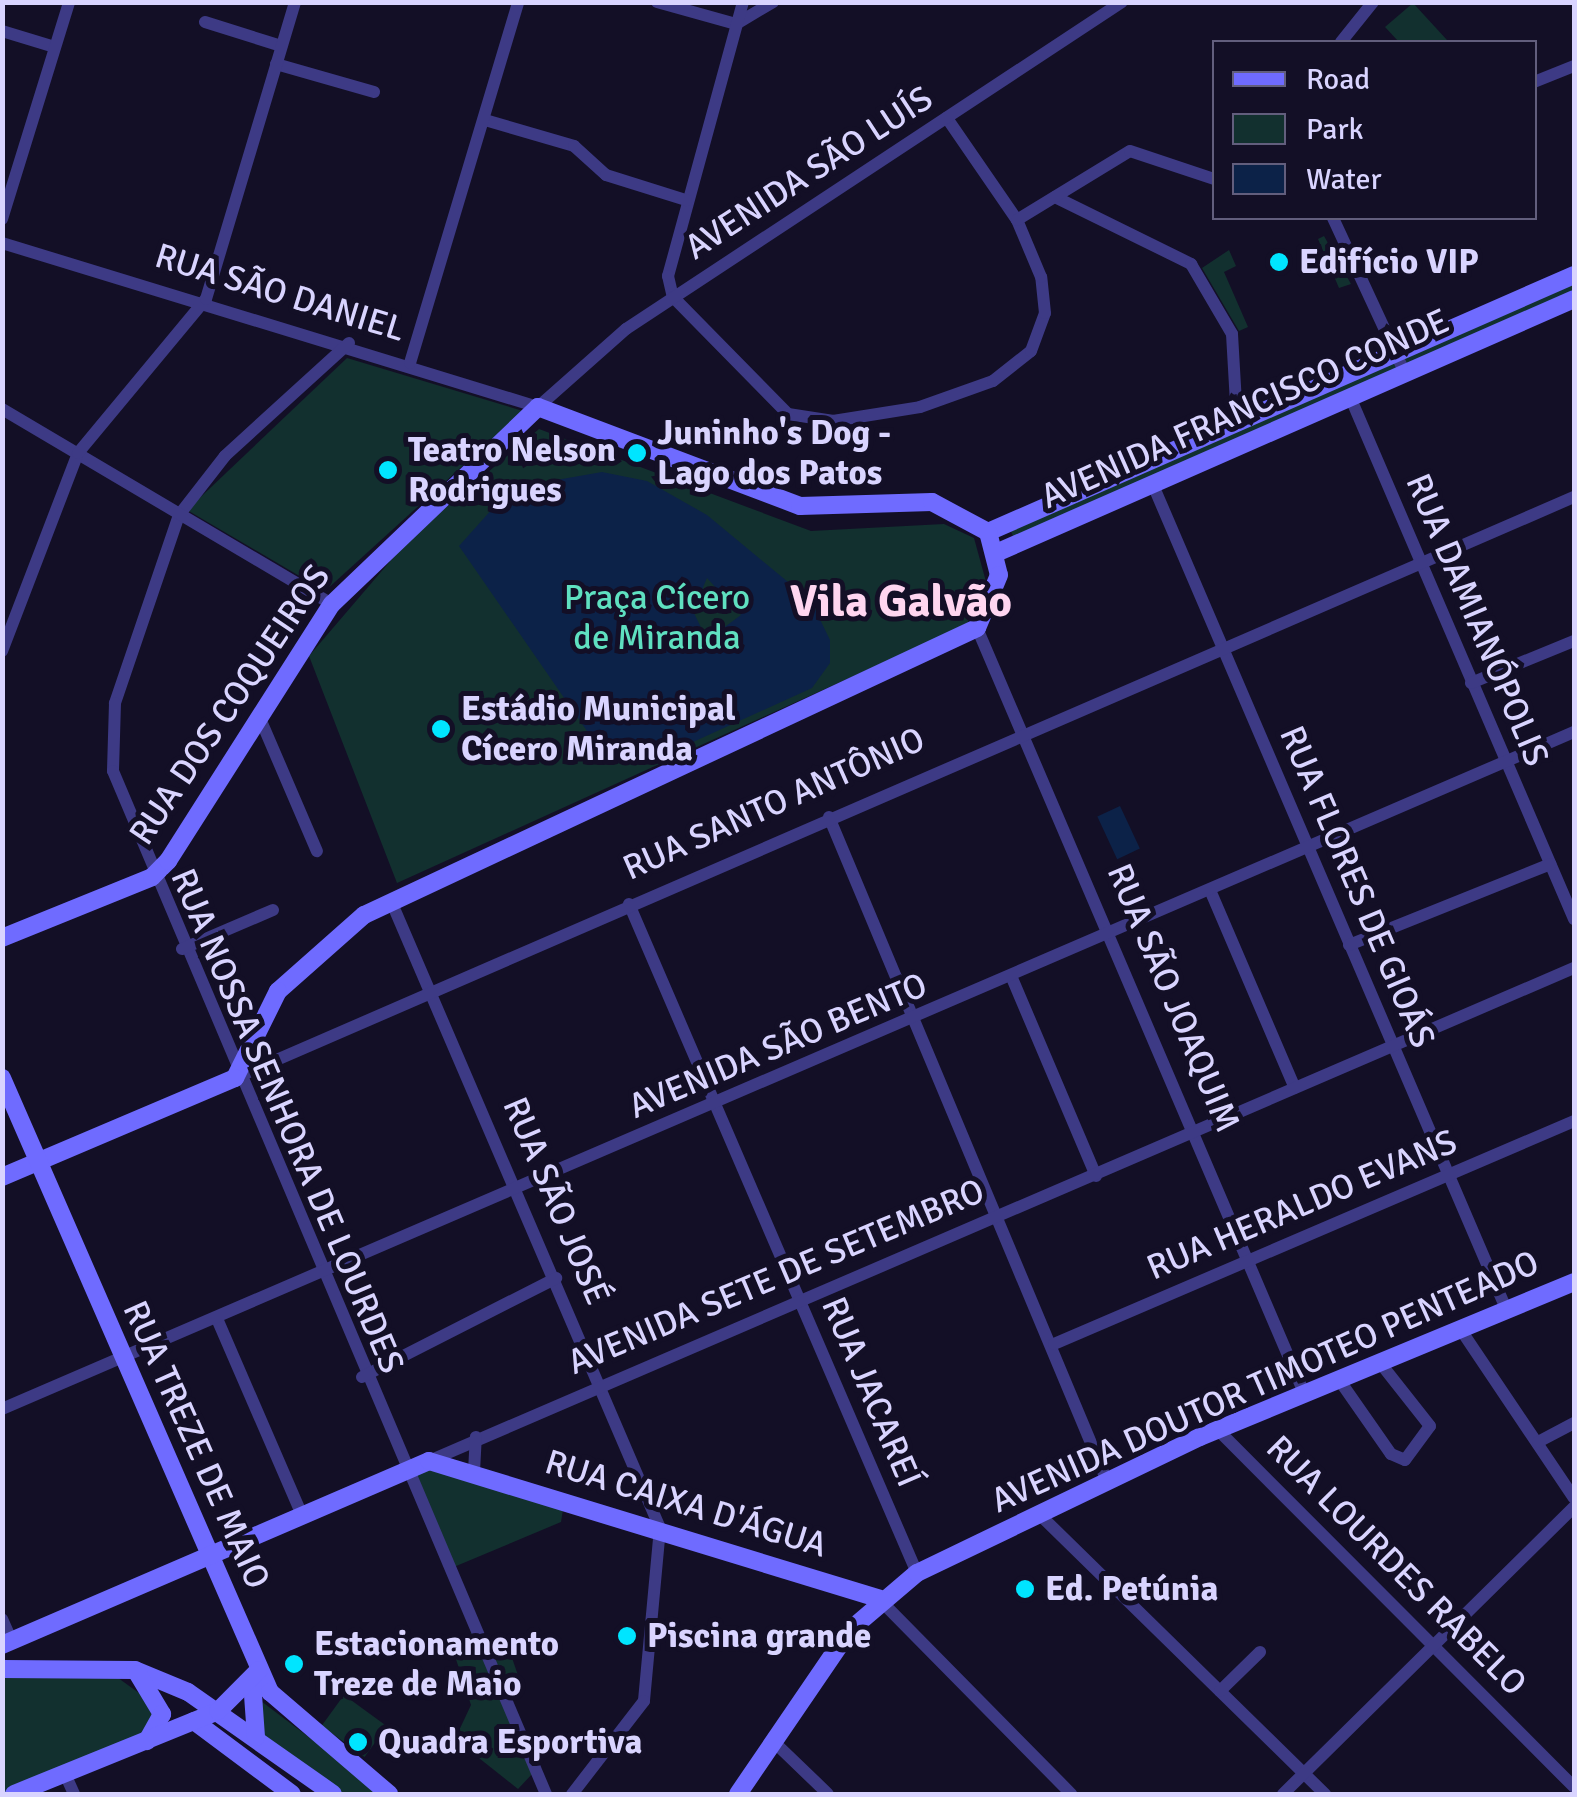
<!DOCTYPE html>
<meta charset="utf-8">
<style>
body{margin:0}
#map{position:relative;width:1577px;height:1797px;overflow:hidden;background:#130f26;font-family:Signika,sans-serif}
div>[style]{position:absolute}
.green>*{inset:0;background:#12302f;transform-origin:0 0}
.water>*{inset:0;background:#0c2248;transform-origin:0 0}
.street>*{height:12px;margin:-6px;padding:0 6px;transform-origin:6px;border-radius:6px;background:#3d3a85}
.secondary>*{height:18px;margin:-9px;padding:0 9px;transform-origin:9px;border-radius:9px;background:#6f6bff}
.dots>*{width:28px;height:28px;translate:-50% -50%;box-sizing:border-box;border:5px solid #130f26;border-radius:50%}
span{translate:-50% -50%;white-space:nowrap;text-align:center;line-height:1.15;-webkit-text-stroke:10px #130f26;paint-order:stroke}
.street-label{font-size:35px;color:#d9d4ff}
.poi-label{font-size:35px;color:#d9d4ff;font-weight:700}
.left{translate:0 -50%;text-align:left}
.park-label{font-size:35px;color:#5fe0c0}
.district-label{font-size:45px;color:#ffd6f0;font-weight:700}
.frame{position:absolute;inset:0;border:5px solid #d9d4ff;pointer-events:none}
.legend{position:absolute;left:1212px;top:40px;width:325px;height:180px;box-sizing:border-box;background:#130f26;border:2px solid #625e7d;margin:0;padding:12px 18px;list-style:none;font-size:30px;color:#d9d4ff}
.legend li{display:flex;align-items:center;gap:20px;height:50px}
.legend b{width:50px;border:2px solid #625e7d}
</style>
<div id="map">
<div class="green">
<div style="clip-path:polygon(1413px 3px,1447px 40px,1444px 42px,1399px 42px,1385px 27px)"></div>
<div style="clip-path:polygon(1324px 236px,1351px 284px,1339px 288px,1318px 239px)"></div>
<div style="clip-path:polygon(1229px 250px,1236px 266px,1224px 272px,1248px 327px,1239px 331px,1202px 268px)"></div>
<div style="clip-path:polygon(1574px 281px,1574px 293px,1015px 541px,1010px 529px)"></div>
<div style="clip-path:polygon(347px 358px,523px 411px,325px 591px,187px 510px)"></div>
<div style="clip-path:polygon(539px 429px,811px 531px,944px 524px,974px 538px,988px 589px,966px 625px,397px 883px,309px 656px,410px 538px)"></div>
<div style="clip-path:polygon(435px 1466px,564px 1503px,561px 1522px,449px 1569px,409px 1478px)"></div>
<div style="clip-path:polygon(472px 1633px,533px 1773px,518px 1789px,455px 1739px,471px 1705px,450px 1641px)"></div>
<div style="left:511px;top:1655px;width:31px;height:18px;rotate:71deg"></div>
<div style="clip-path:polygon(43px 1673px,114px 1675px,157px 1706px,143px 1733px,3px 1794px,2px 1678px)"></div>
<div style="left:344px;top:1695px;width:53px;height:38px;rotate:36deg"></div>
<div style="clip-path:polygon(257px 1698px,384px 1794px,336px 1794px,257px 1736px)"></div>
</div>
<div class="water">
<div style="clip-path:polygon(evenodd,602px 472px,647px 481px,707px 515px,811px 601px,830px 640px,830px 663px,812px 688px,649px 762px,605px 757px,459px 546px,511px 488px,602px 472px,707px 578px,741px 615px,707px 640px,693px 611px,707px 578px)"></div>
<div style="left:1120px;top:806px;width:47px;height:25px;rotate:65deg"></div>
</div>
<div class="street">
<div style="left:657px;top:2px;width:82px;rotate:15.6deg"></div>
<div style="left:736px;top:24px;width:43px;rotate:-30.7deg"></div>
<div style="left:743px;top:2px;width:284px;rotate:105.3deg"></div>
<div style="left:668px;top:276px;width:22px;rotate:77deg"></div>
<div style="left:673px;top:297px;width:164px;rotate:45.5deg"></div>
<div style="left:788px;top:414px;width:46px;rotate:8.8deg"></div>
<div style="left:833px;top:421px;width:88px;rotate:-9.1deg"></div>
<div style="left:920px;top:407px;width:77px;rotate:-19.6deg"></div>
<div style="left:993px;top:381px;width:48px;rotate:-38.3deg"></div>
<div style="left:1031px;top:351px;width:40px;rotate:-69.8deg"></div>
<div style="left:1045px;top:313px;width:36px;rotate:-96deg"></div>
<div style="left:1041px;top:277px;width:62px;rotate:-112.8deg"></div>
<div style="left:1017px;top:220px;width:124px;rotate:-124.5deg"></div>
<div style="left:205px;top:22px;width:80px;rotate:17.5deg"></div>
<div style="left:2px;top:31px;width:55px;rotate:16.8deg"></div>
<div style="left:1341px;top:42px;width:51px;rotate:-51.3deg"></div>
<div style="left:276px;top:64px;width:102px;rotate:15.9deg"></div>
<div style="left:1534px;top:82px;width:43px;rotate:-21.8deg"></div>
<div style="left:485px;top:120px;width:93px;rotate:16.3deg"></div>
<div style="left:574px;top:146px;width:43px;rotate:42.2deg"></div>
<div style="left:606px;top:175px;width:84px;rotate:17.4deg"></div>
<div style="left:1055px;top:197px;width:152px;rotate:26.2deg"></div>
<div style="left:1191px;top:264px;width:81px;rotate:59.6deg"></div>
<div style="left:1232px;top:334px;width:88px;rotate:86.7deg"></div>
<div style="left:1333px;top:218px;width:173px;rotate:65.1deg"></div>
<div style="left:2px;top:219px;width:227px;rotate:-72.8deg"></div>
<div style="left:1017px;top:220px;width:132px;rotate:-31.4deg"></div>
<div style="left:1130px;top:151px;width:89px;rotate:18.4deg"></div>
<div style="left:2px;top:243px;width:561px;rotate:17.01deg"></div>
<div style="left:538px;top:407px;width:118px;rotate:-41.6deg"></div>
<div style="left:626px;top:329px;width:594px;rotate:-33.4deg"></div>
<div style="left:349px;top:343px;width:168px;rotate:137.7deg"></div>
<div style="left:225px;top:456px;width:75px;rotate:127.9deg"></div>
<div style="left:179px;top:515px;width:199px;rotate:108.8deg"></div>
<div style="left:115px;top:703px;width:68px;rotate:91.7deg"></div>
<div style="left:113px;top:771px;width:1111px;rotate:67.06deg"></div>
<div style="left:410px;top:363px;width:377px;rotate:-73.3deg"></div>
<div style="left:1351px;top:399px;width:566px;rotate:66.79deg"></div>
<div style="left:2px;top:409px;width:383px;rotate:30.6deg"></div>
<div style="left:1153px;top:485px;width:899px;rotate:66.8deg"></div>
<div style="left:977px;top:628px;width:834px;rotate:66.85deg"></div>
<div style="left:2px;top:651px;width:212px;rotate:-69deg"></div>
<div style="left:78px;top:453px;width:200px;rotate:-50.3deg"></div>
<div style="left:206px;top:299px;width:310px;rotate:-73.3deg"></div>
<div style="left:1471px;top:683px;width:111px;rotate:-22.2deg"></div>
<div style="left:259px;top:716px;width:147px;rotate:66.8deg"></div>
<div style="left:829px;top:817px;width:718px;rotate:67.29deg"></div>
<div style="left:1210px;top:890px;width:215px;rotate:66.8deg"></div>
<div style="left:391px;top:901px;width:682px;rotate:66.78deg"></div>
<div style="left:660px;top:1528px;width:174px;rotate:95.3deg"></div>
<div style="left:644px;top:1701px;width:118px;rotate:127.7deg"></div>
<div style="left:629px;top:904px;width:728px;rotate:66.71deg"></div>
<div style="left:1349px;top:945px;width:217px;rotate:-21.9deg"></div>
<div style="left:182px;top:949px;width:99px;rotate:-23.2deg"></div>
<div style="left:1012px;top:978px;width:215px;rotate:67deg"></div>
<div style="left:235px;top:1078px;width:1460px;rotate:-23.46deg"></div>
<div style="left:218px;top:1321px;width:214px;rotate:66.6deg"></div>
<div style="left:1461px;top:1330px;width:202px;rotate:56.1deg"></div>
<div style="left:1054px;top:1344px;width:566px;rotate:-23.21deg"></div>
<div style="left:362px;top:1377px;width:218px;rotate:-27deg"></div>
<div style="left:1340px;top:1381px;width:89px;rotate:55.1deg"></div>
<div style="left:1391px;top:1454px;width:15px;rotate:23deg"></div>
<div style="left:1405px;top:1460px;width:42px;rotate:-53.7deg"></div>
<div style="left:1430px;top:1426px;width:79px;rotate:-128.3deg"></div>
<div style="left:2px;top:1409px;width:1712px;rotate:-23.3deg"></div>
<div style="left:1218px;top:1430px;width:504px;rotate:45.08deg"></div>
<div style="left:1538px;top:1442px;width:41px;rotate:-27.8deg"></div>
<div style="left:429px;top:1461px;width:1247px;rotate:-23.3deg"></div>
<div style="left:474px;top:1472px;width:35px;rotate:-87deg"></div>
<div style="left:1038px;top:1513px;width:402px;rotate:44.4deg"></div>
<div style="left:879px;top:1599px;width:274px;rotate:45.4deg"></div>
<div style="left:2px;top:1619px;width:24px;rotate:66deg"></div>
<div style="left:1220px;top:1691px;width:56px;rotate:-44.3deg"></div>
<div style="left:773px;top:1741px;width:76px;rotate:43.9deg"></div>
<div style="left:66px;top:1776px;width:20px;rotate:66deg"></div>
<div style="left:1283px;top:1794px;width:409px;rotate:-44.6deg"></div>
</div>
<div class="secondary">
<div style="left:988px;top:532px;width:640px;rotate:-23.68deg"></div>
<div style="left:996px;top:553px;width:631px;rotate:-23.72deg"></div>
<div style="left:2px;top:938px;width:162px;rotate:-22.1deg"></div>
<div style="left:152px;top:877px;width:23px;rotate:-45deg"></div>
<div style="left:168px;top:861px;width:305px;rotate:-57.5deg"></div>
<div style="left:332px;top:604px;width:285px;rotate:-43.7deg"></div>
<div style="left:538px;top:407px;width:280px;rotate:20.7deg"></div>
<div style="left:800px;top:506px;width:132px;rotate:-1.7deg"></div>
<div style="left:932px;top:502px;width:64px;rotate:28.2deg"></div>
<div style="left:988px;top:532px;width:44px;rotate:75.7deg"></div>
<div style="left:999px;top:575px;width:57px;rotate:112.5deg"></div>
<div style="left:977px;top:628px;width:677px;rotate:154.91deg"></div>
<div style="left:364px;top:915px;width:115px;rotate:138.5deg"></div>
<div style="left:278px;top:991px;width:97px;rotate:116.3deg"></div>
<div style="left:235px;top:1078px;width:253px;rotate:157deg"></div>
<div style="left:2px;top:1078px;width:670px;rotate:66.42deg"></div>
<div style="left:270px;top:1692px;width:157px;rotate:40.6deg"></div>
<div style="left:2px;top:1645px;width:465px;rotate:-23.3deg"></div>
<div style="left:429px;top:1461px;width:471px;rotate:17deg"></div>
<div style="left:2px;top:1669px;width:133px;rotate:0.4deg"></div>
<div style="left:135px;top:1670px;width:57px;rotate:22.5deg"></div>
<div style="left:188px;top:1692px;width:177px;rotate:35.1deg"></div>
<div style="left:138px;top:1674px;width:47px;rotate:59deg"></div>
<div style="left:162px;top:1714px;width:31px;rotate:119deg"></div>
<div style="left:252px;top:1681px;width:56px;rotate:85.9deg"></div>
<div style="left:194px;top:1721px;width:122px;rotate:36.7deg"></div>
<div style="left:14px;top:1794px;width:220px;rotate:-22.1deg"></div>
<div style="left:218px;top:1711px;width:58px;rotate:-45deg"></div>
<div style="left:738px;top:1794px;width:199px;rotate:-55.7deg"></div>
<div style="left:850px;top:1630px;width:88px;rotate:-40.4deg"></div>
<div style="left:917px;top:1573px;width:314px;rotate:-25.7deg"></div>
<div style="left:1200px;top:1437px;width:405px;rotate:-22.5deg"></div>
</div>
<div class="dots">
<div style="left:1279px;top:262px;background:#00e5ff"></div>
<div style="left:637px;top:453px;background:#00e5ff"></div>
<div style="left:388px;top:470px;background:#00e5ff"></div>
<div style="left:441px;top:729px;background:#00e5ff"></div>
<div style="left:1025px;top:1589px;background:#00e5ff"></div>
<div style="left:627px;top:1636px;background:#00e5ff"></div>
<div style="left:294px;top:1664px;background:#00e5ff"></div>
<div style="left:358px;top:1742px;background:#00e5ff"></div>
</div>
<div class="street-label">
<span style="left:809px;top:173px;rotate:-33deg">AVENIDA SÃO LUÍS</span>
<span style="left:280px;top:293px;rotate:17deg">RUA SÃO DANIEL</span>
<span style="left:1245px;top:409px;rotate:-24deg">AVENIDA FRANCISCO CONDE</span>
<span style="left:1477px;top:620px;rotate:67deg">RUA DAMIANÓPOLIS</span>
<span style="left:230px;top:705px;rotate:-56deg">RUA DOS COQUEIROS</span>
<span style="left:774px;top:804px;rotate:-24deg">RUA SANTO ANTÔNIO</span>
<span style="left:1357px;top:887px;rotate:67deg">RUA FLORES DE GIOÁS</span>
<span style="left:1173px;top:998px;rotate:67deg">RUA SÃO JOAQUIM</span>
<span style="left:778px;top:1046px;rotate:-23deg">AVENIDA SÃO BENTO</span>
<span style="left:287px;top:1121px;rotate:67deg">RUA NOSSA SENHORA DE LOURDES</span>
<span style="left:556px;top:1201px;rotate:67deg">RUA SÃO JOSÉ</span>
<span style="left:1302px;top:1205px;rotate:-23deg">RUA HERALDO EVANS</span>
<span style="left:776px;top:1277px;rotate:-23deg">AVENIDA SETE DE SETEMBRO</span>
<span style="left:1265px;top:1382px;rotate:-24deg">AVENIDA DOUTOR TIMOTEO PENTEADO</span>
<span style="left:871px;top:1392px;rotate:67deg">RUA JACAREÍ</span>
<span style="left:196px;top:1445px;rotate:66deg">RUA TREZE DE MAIO</span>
<span style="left:686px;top:1504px;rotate:17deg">RUA CAIXA D'ÁGUA</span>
<span style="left:1396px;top:1566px;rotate:45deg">RUA LOURDES RABELO</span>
</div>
<div class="poi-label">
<span class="left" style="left:1299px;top:262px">Edifício VIP</span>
<span class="left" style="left:657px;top:453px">Juninho's Dog -<br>Lago dos Patos</span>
<span class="left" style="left:408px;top:470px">Teatro Nelson<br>Rodrigues</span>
<span class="left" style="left:461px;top:729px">Estádio Municipal<br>Cícero Miranda</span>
<span class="left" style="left:1045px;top:1589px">Ed. Petúnia</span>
<span class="left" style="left:647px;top:1636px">Piscina grande</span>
<span class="left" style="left:314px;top:1664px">Estacionamento<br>Treze de Maio</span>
<span class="left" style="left:378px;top:1742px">Quadra Esportiva</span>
</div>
<div class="park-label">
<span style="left:657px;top:618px">Praça Cícero<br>de Miranda</span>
</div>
<div class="district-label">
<span style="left:901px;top:602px">Vila Galvão</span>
</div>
<div class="frame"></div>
<ul class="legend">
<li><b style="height:12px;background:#6f6bff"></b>Road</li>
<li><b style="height:28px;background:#12302f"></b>Park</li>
<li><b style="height:28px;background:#0c2248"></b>Water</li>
</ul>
</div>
